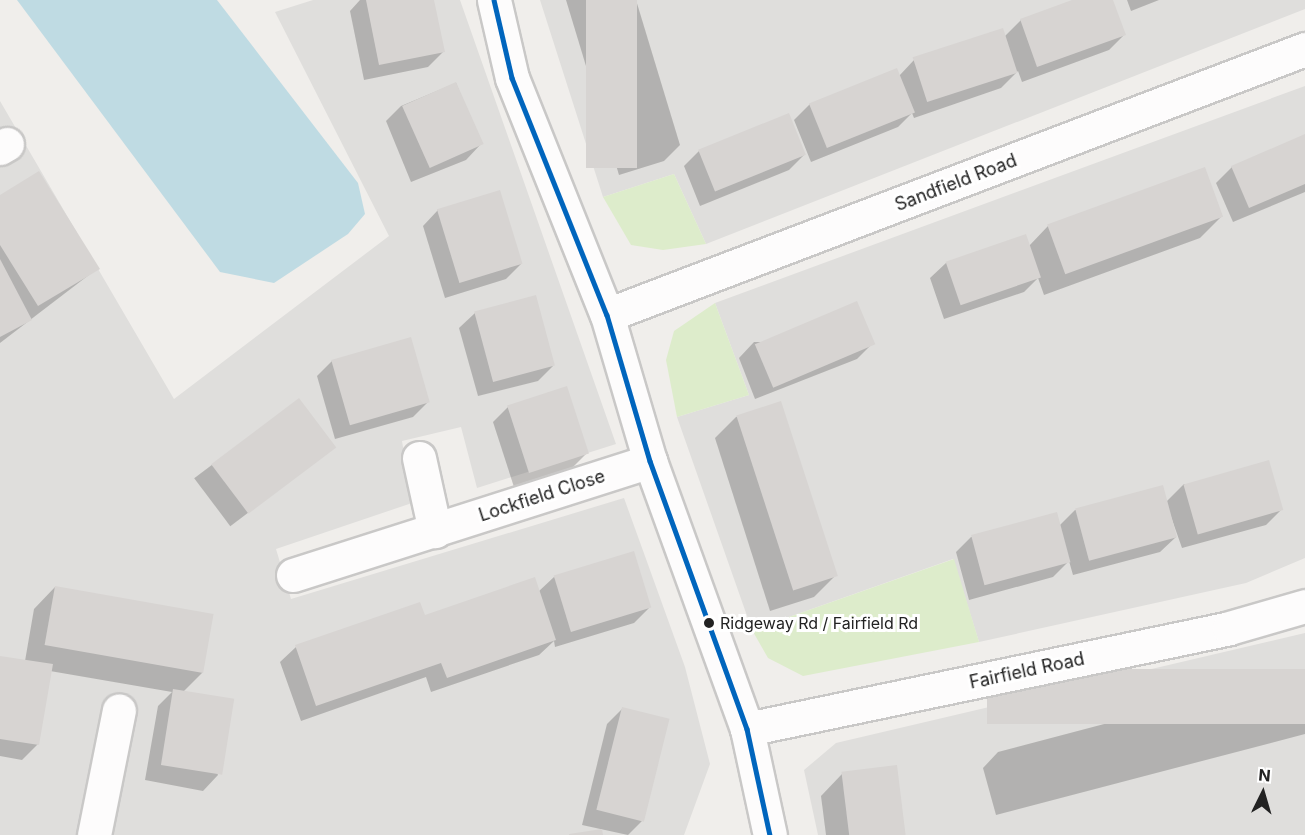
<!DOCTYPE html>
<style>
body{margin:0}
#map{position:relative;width:1305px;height:835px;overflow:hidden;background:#f0eeeb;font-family:Inter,sans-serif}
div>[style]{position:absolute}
.residential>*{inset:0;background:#dfdedc}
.grass>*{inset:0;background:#ddeccb}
.water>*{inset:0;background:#bfdbe3}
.shadow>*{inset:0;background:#0003;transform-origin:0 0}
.building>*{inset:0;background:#d7d4d2;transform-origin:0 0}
.roads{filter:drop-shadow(2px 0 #c9c8c7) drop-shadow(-2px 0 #c9c8c7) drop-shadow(0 2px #c9c8c7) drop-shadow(0 -2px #c9c8c7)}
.minor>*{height:33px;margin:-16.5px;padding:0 16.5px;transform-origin:16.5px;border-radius:16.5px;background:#fdfcfc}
.bus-1>*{height:4.5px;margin:-2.25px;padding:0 2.25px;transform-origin:2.25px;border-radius:2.25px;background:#0065bd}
.dots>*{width:16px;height:16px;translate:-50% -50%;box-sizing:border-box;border:3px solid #fff;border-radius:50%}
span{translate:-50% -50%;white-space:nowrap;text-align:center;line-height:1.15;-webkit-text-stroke:6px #fff;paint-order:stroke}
.bus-label{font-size:16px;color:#222}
.left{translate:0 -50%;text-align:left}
.street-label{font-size:18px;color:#222}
.north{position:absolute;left:1233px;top:763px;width:60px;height:60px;-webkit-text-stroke:4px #fff;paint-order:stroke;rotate:5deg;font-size:16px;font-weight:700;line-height:24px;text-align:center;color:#222}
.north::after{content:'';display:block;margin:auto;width:21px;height:27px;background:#222;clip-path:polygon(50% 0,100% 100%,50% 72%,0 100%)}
</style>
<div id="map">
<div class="residential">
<div style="clip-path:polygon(313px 0,460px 0,616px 444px,477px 488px,461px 427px,402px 441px,412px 503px,276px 549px,291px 599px,624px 498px,685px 667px,710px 764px,684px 835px,0 835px,0 101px,174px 399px,389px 236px,275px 12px)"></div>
<div style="clip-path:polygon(540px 0,1305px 0,1305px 9px,706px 244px,674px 174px,603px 197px)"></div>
<div style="clip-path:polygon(1305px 86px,1305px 558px,1246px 583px,979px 642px,953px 559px,752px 630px,677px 417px,749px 395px,715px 303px)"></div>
<div style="clip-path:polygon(1305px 633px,1305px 835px,818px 835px,804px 770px,836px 743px)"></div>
</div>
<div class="grass">
<div style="clip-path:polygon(674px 174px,706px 244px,663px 250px,631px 245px,603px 197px)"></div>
<div style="clip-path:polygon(715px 303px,749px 395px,677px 417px,666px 360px,674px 331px)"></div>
<div style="clip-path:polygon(954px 559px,979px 642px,803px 676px,768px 658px,752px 630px)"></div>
</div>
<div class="water">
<div style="clip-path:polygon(17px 0,217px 0,358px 183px,365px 214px,348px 234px,274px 283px,220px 272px)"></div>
</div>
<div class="shadow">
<div style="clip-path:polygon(360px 0,433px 0,443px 52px,428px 67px,364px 80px,350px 11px)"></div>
<div style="clip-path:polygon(566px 0,636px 0,680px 145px,664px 161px,619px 175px)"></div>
<div style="clip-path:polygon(1076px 0,1111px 0,1124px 35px,1109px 50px,1022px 82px,1018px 71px,1001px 88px,914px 118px,912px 113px,898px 127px,811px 162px,794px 120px,810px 104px,899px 76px,914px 60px,1004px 37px,1021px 20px)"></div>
<div style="clip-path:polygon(1127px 0,1159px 0,1131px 11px)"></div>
<div style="clip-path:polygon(456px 83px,481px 144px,466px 160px,411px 182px,386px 121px,401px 106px)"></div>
<div style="clip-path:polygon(1305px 136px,1305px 192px,1233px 222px,1216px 183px,1232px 167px)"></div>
<div style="clip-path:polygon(699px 151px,804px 155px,789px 170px,700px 206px,684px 166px)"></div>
<div style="clip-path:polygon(0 197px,98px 268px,0 343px)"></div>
<div style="clip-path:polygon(438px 210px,521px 264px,506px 279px,445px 298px,423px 226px)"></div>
<div style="clip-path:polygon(1221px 217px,1200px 238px,1044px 295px,1038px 278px,1024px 292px,944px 319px,930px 278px,946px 263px,1025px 236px,1029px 246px,1048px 226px)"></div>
<div style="clip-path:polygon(475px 313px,553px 366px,538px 381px,478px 396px,459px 328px)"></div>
<div style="clip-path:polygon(754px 342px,873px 343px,857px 359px,755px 399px,739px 358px)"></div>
<div style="clip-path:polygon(332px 361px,429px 401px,413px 417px,335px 439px,317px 376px)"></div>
<div style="left:298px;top:400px;width:60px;height:130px;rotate:53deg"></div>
<div style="clip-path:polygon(780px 403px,835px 576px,814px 597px,770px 611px,715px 438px,736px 417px)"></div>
<div style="clip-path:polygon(508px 407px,587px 453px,572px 468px,514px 487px,493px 422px)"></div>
<div style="clip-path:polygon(1184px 484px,1281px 510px,1266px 525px,1182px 548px,1169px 511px,1176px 537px,1160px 552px,1073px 575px,1069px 561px,1053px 577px,969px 600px,956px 552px,971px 537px,1059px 526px,1075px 510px,1166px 502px)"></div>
<div style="clip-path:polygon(554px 577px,649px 608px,634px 623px,555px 647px,554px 641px,539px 655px,431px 692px,426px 677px,301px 721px,280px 662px,296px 647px,538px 592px)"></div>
<div style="clip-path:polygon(55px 587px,203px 672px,183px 692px,218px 775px,203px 791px,145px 780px,158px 706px,172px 692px,50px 671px,38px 744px,22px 760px,0 756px,0 657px,25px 661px,34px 609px)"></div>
<div style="clip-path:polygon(1305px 671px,1305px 734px,996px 815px,983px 768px,998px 752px)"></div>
<div style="clip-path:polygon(622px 709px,643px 820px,628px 835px,582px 825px,607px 724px)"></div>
<div style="clip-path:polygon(842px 774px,905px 835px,826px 835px,821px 796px)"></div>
</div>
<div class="building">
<div style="clip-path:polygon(366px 0,434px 0,445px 52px,379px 65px)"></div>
<div style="left:586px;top:0;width:51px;height:168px"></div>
<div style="clip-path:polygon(1072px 0,1113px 0,1126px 35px,1037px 67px,1020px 19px)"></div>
<div style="left:1003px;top:28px;width:47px;height:95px;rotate:72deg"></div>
<div style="left:897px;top:68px;width:48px;height:95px;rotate:68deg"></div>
<div style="left:456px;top:82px;width:68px;height:59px;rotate:66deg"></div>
<div style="left:789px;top:113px;width:45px;height:98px;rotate:68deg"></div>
<div style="clip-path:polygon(1305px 134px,1305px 184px,1249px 208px,1231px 166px)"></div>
<div style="left:1205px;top:167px;width:53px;height:168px;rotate:70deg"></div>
<div style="clip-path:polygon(39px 171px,100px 269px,38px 306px,0 245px,0 195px)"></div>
<div style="left:500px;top:190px;width:77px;height:66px;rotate:73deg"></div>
<div style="left:1026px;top:234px;width:46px;height:85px;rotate:71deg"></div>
<div style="clip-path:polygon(0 259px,32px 320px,0 337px)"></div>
<div style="left:536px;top:295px;width:73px;height:64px;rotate:75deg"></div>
<div style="left:857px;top:301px;width:47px;height:111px;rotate:67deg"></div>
<div style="left:411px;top:337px;width:68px;height:83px;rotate:74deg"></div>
<div style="left:567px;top:386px;width:71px;height:63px;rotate:72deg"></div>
<div style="left:299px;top:398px;width:62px;height:110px;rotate:53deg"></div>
<div style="left:781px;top:401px;width:184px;height:47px;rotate:72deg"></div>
<div style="left:1269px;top:460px;width:52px;height:89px;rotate:74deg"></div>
<div style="left:1163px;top:485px;width:54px;height:91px;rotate:75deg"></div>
<div style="left:1057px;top:512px;width:52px;height:89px;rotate:75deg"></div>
<div style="left:634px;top:551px;width:59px;height:84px;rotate:73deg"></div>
<div style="clip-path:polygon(535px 577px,556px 640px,447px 678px,441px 663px,316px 706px,295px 645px,420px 602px,425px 615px)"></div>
<div style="left:55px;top:586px;width:161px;height:60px;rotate:10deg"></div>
<div style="clip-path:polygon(0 656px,53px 664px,39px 745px,0 739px)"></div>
<div style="left:1305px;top:669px;width:55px;height:318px;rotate:90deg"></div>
<div style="left:173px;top:689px;width:62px;height:77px;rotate:9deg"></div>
<div style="left:622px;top:707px;width:49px;height:106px;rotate:14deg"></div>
<div style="left:897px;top:765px;width:71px;height:56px;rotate:83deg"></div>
<div style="clip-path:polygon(602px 829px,603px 835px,569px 835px,569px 834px)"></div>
</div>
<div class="roads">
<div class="minor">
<div style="left:494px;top:0;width:80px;rotate:77deg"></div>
<div style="left:512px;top:78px;width:255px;rotate:68.2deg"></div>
<div style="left:607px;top:315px;width:152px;rotate:73.6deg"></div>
<div style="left:650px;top:461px;width:285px;rotate:70.1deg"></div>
<div style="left:747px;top:729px;width:108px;rotate:77.8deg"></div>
<div style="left:0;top:148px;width:8px;rotate:-30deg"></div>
<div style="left:607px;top:315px;width:747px;rotate:-20.86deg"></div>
<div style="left:419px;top:458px;width:75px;rotate:77.6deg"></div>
<div style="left:293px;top:575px;width:375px;rotate:-17.7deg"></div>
<div style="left:747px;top:729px;width:492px;rotate:-11.8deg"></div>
<div style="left:1229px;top:628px;width:79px;rotate:-16.1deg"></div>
<div style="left:94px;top:835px;width:127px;rotate:-78.7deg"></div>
</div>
</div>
<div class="bus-1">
<div style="left:494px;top:0;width:80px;rotate:77deg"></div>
<div style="left:512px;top:78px;width:255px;rotate:68.2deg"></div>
<div style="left:607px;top:315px;width:152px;rotate:73.6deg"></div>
<div style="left:650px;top:461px;width:285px;rotate:70.1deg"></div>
<div style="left:747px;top:729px;width:108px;rotate:77.8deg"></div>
</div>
<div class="dots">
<div style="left:709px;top:623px;background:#222"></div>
</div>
<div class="bus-label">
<span class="left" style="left:720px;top:623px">Ridgeway Rd / Fairfield Rd</span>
</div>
<div class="street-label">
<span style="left:956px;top:183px;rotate:-21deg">Sandfield Road</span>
<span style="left:542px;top:496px;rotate:-18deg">Lockfield Close</span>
<span style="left:1027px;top:671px;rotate:-12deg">Fairfield Road</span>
</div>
<div class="north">N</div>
</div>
